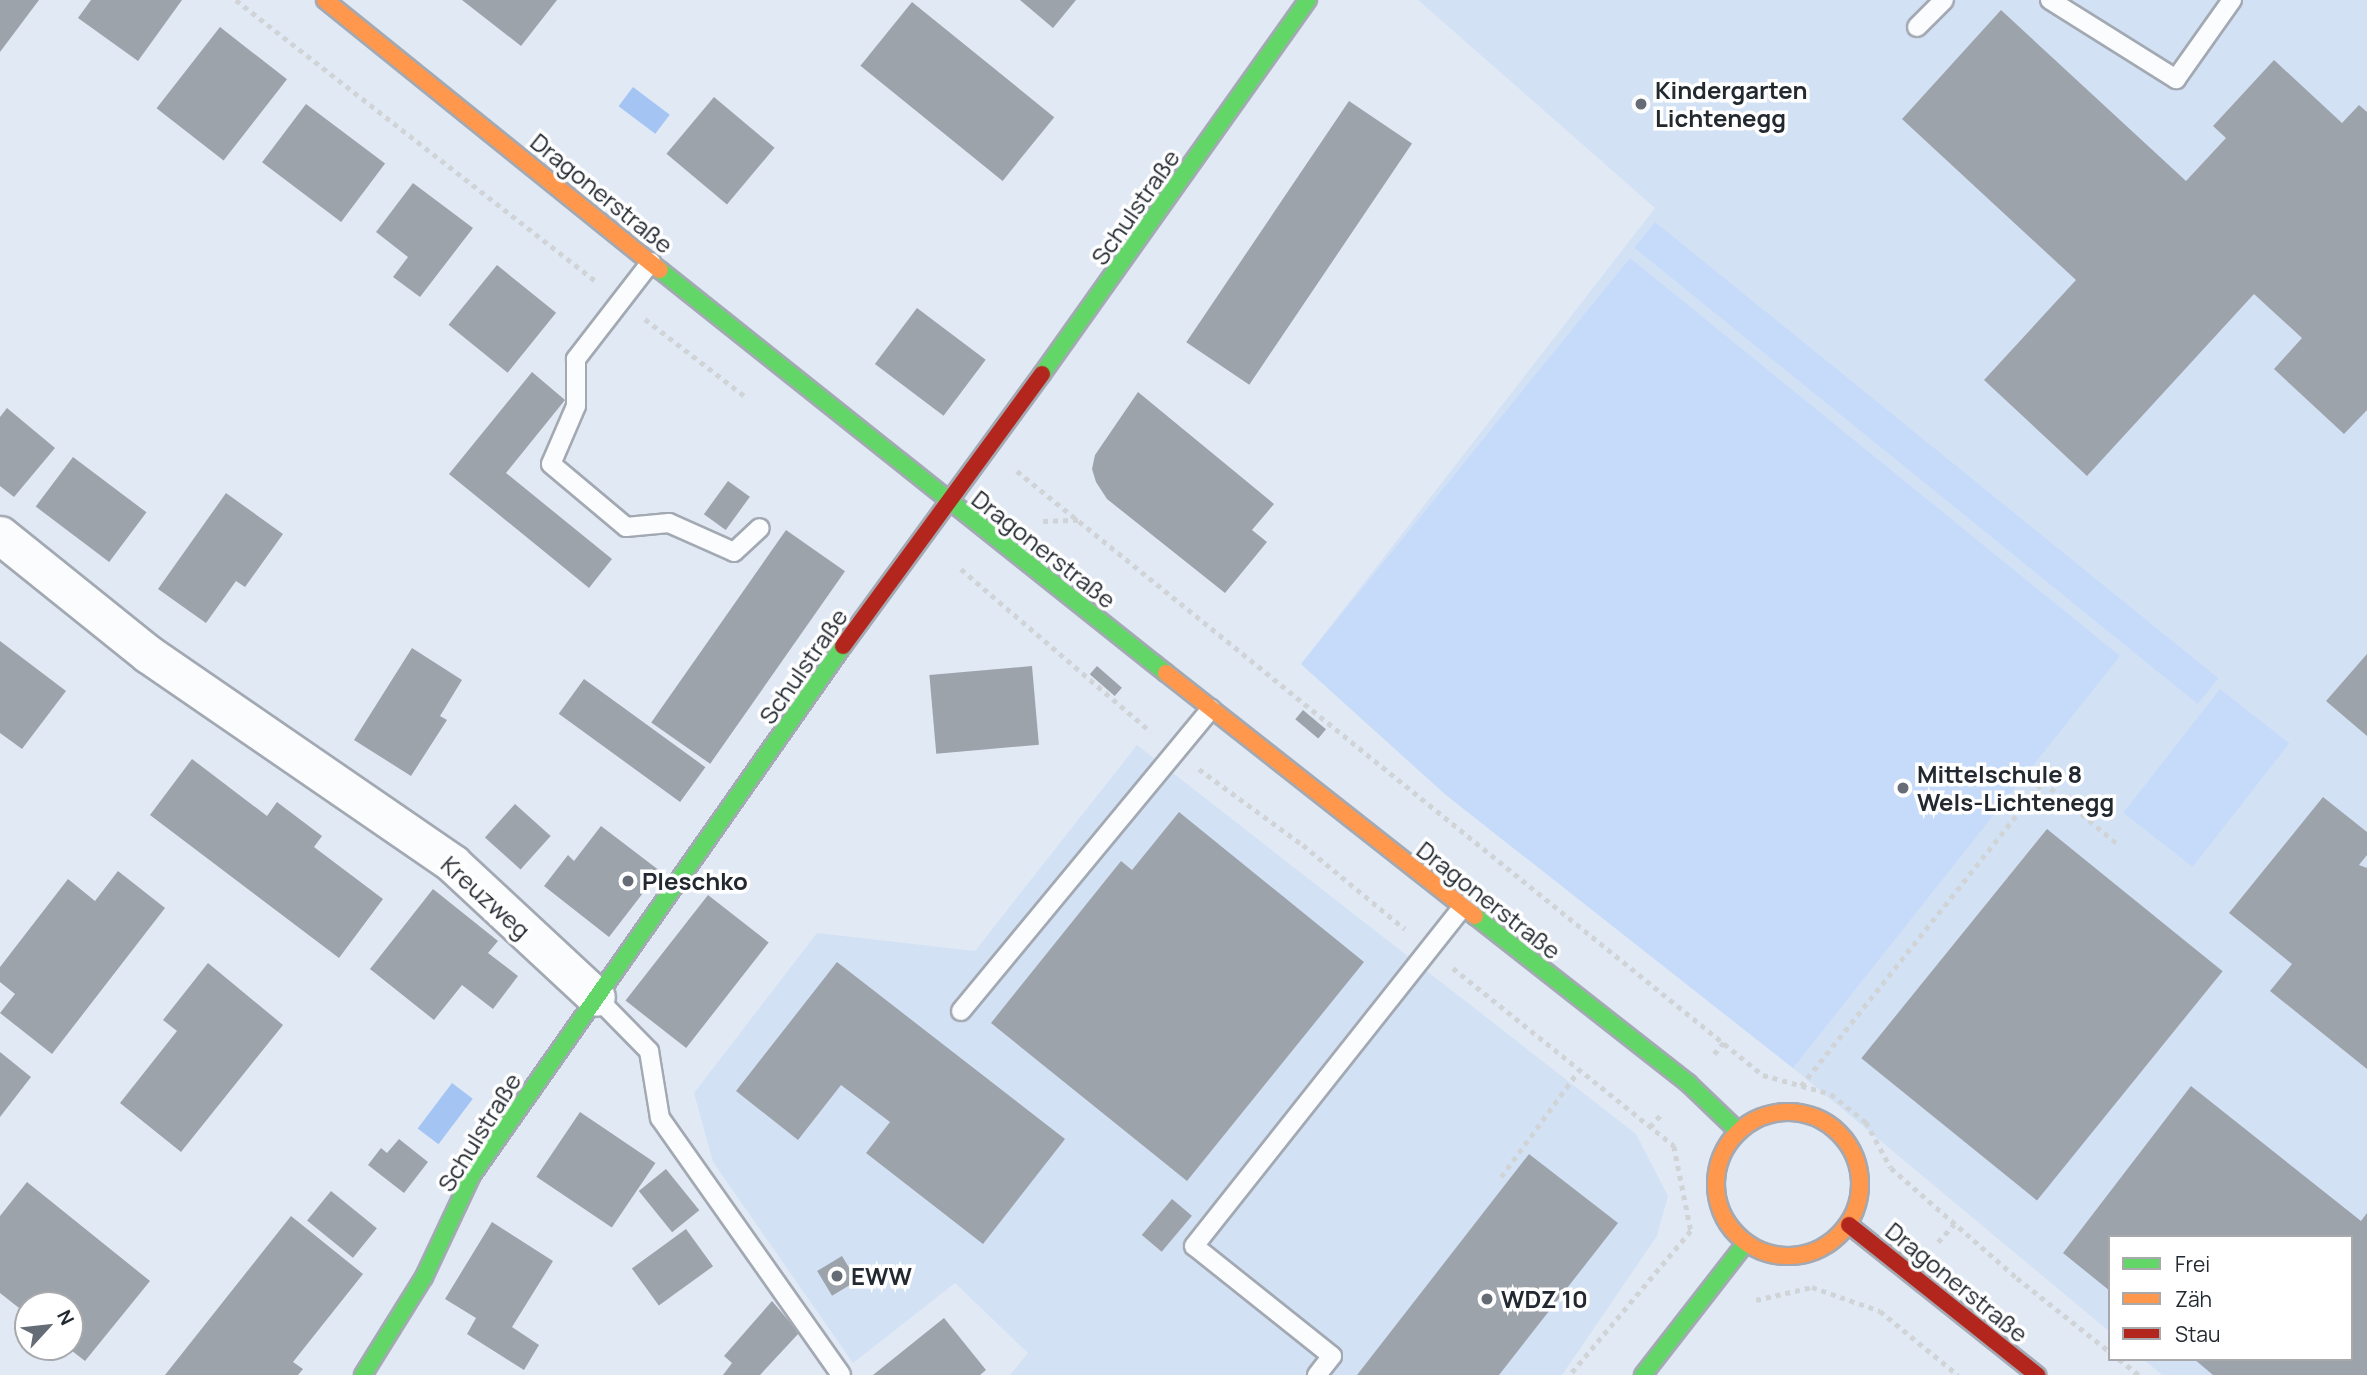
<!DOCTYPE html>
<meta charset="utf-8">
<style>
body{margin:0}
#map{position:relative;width:2367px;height:1375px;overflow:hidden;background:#e1e9f5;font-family:Manrope,sans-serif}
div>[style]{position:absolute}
.built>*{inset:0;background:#d3e1f5}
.green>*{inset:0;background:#c6dbf9;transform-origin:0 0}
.water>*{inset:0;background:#a4c4f3;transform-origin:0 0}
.building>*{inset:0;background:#9da3ab;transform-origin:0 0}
.path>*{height:4.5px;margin-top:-2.25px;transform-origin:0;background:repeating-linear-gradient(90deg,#d1d4d7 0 5px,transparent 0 10px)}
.roads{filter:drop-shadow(2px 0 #a3a9b2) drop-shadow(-2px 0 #a3a9b2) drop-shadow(0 2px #a3a9b2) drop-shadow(0 -2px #a3a9b2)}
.lane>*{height:18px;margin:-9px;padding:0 9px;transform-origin:9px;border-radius:9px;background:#fafcfe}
.street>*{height:37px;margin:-18.5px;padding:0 18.5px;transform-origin:18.5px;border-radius:18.5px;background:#fafcfe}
.fast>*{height:16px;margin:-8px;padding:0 8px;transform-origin:8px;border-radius:8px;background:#63d668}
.slow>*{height:16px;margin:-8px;padding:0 8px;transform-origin:8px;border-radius:8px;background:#ff974d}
.slow>.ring{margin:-8px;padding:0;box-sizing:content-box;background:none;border:16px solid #ff974d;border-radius:50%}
.jam>*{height:16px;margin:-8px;padding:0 8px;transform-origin:8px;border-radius:8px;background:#b3261e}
.dots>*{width:19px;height:19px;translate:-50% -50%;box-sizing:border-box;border:4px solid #fff;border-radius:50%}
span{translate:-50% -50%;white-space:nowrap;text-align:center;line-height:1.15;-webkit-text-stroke:7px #fff;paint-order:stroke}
.poi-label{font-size:24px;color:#232930;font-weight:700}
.left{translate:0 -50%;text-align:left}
.street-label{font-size:24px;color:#232930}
.legend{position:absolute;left:2108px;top:1235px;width:245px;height:126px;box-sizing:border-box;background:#fff;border:2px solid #a7a9ac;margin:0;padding:9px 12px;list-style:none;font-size:21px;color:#232930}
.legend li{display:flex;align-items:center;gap:14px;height:35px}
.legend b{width:35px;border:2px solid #a7a9ac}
.north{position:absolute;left:14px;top:1291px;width:70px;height:70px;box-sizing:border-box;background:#fff;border:2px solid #a7a9ac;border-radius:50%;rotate:63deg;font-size:19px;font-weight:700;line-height:28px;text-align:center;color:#232930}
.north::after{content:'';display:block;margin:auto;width:24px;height:32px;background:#666c75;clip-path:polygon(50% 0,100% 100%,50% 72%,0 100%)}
</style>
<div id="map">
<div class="built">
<div style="clip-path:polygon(1418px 0,2367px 0,2367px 1375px,2162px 1375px,2143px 1359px,2351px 1359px,2351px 1237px,2110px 1237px,2110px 1332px,1793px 1068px,1446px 795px,1301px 664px,1655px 208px)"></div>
<div style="clip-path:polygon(1137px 745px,1636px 1134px,1668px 1196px,1657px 1236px,1562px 1375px,1010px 1375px,1028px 1353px,955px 1283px,853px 1363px,713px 1162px,694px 1093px,817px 933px,975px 951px)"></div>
</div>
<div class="green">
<div style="left:1655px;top:222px;width:725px;height:33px;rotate:39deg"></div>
<div style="clip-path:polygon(1630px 258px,2120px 656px,1793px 1068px,1446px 795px,1301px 664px)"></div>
<div style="left:2220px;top:689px;width:88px;height:157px;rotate:38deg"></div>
</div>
<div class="water">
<div style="left:633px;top:87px;width:46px;height:24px;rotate:37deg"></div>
<div style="left:452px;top:1083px;width:26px;height:57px;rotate:37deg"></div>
</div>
<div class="building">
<div style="clip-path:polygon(0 0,39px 0,0 52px)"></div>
<div style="clip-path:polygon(91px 0,182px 0,138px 61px,78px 18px)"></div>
<div style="clip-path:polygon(462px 0,557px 0,521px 46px)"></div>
<div style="clip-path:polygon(1020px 0,1076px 0,1053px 28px)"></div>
<div style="left:912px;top:2px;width:183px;height:82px;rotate:39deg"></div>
<div style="clip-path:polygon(2001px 10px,2186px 181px,2226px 138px,2213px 126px,2274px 60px,2342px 123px,2359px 105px,2367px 112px,2367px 410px,2344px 434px,2274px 369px,2302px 338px,2254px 294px,2087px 476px,1984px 380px,2076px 280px,1902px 119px)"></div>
<div style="left:220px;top:27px;width:85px;height:103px;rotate:38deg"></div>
<div style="left:714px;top:97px;width:79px;height:74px;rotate:40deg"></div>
<div style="left:1349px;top:101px;width:76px;height:291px;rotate:34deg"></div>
<div style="left:306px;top:104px;width:99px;height:73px;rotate:37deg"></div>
<div style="clip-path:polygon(413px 183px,473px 228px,420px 297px,393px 277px,408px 257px,376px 232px)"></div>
<div style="left:497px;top:265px;width:76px;height:77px;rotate:39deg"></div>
<div style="left:917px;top:308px;width:86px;height:70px;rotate:37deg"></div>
<div style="clip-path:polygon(532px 372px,565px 400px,506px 473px,612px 559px,589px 588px,449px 474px)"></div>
<div style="clip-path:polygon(1138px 392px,1274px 504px,1252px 530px,1267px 542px,1225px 593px,1107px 499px,1096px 482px,1092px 469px,1095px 455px)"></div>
<div style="clip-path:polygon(7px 408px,55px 448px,14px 497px,0 486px,0 417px)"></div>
<div style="left:73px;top:457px;width:92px;height:62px;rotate:37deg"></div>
<div style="left:728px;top:481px;width:27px;height:41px;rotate:36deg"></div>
<div style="clip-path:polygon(226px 493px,283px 534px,245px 587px,236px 581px,206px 623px,158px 589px)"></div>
<div style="left:786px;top:530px;width:72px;height:235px;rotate:35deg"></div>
<div style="clip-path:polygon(0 641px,66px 691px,22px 749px,0 733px)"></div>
<div style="clip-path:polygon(412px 648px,462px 680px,440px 716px,447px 720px,411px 776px,354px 740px)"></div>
<div style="clip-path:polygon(2367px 654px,2367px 736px,2326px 701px)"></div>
<div style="left:1032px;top:666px;width:79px;height:103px;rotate:85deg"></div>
<div style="left:1097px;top:666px;width:33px;height:11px;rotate:41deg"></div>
<div style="left:584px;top:679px;width:150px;height:43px;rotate:36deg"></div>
<div style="left:1303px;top:710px;width:30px;height:12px;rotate:40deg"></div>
<div style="clip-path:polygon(192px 759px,267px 816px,277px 802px,322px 836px,314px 847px,383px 899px,339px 958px,150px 815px)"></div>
<div style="clip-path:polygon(2323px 797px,2367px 832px,2367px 855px,2359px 865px,2367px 868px,2367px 1069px,2270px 991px,2292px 964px,2229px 913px)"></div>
<div style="left:515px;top:804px;width:48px;height:45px;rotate:42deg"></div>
<div style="clip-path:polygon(1179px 812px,1364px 962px,1187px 1181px,991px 1023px,1121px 861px,1132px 870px)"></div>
<div style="clip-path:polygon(601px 826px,660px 871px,609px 937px,544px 886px,568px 855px,574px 861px)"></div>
<div style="left:2047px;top:829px;width:226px;height:295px;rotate:39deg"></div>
<div style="clip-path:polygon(118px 871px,165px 908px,52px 1054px,0 1013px,15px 994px,0 982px,0 967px,68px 879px,95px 901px)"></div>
<div style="clip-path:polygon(433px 889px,498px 941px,488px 953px,518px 976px,493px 1009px,462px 985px,434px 1020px,370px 969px)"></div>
<div style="left:708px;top:895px;width:77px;height:134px;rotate:38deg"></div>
<div style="clip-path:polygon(837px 962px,1065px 1139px,983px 1244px,866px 1153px,890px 1122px,841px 1085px,798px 1140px,736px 1091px)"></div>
<div style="clip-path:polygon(208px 963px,283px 1025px,181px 1152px,120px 1103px,177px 1031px,163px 1020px)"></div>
<div style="clip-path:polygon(0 1052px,31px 1077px,0 1117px)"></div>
<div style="clip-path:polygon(2191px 1086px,2361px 1221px,2367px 1213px,2367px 1375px,2213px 1375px,2194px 1359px,2351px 1359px,2351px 1237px,2110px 1237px,2110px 1291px,2063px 1253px)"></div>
<div style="left:580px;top:1112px;width:91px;height:78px;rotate:34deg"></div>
<div style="clip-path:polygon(399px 1139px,428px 1162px,404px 1193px,368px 1165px,381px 1148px,387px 1153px)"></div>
<div style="clip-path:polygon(1529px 1154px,1618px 1223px,1499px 1375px,1357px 1375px)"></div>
<div style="left:666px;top:1169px;width:53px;height:35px;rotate:51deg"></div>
<div style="clip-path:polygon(27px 1182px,150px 1281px,85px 1361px,67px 1347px,70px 1305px,28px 1305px,28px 1315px,0 1293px,0 1216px)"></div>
<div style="left:331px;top:1191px;width:59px;height:38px;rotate:39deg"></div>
<div style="left:1172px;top:1199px;width:26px;height:47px;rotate:40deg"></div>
<div style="clip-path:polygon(291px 1216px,363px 1274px,293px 1362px,303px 1369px,298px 1375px,165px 1375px)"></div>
<div style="clip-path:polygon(492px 1222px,553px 1261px,512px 1327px,539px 1345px,524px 1370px,467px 1334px,476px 1318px,445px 1299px)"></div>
<div style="left:686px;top:1229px;width:46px;height:67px;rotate:54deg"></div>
<div style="left:842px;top:1256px;width:29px;height:29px;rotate:59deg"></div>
<div style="clip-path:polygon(772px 1301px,799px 1333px,760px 1375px,723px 1375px,732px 1363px,724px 1356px)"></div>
<div style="clip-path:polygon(944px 1318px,986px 1370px,980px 1375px,873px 1375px)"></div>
</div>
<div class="path">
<div style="left:236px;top:0;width:458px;rotate:38deg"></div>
<div style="left:645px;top:319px;width:128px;rotate:37.7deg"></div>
<div style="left:1017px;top:471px;width:960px;rotate:39deg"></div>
<div style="left:1763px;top:1075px;width:71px;rotate:15.6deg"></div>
<div style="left:1831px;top:1094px;width:45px;rotate:38.7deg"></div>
<div style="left:1866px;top:1122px;width:52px;rotate:61.5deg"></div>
<div style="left:1891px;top:1168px;width:167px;rotate:41.1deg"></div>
<div style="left:2017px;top:1278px;width:119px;rotate:38.5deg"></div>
<div style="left:1043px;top:521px;width:37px;rotate:-2deg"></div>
<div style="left:961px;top:569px;width:250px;rotate:40.6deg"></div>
<div style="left:1199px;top:769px;width:129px;rotate:36.2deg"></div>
<div style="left:1303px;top:845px;width:132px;rotate:39.5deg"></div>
<div style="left:1453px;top:968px;width:284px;rotate:38.8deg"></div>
<div style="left:1674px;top:1146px;width:87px;rotate:78.7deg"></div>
<div style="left:1691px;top:1231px;width:188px;rotate:130deg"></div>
<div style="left:1714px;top:1054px;width:17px;rotate:-50deg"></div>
<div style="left:1801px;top:1086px;width:389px;rotate:-51.5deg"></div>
<div style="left:2043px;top:782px;width:100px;rotate:39.7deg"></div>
<div style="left:1650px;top:1127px;width:18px;rotate:-49deg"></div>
<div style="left:1501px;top:1177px;width:132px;rotate:-53.9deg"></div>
<div style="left:1938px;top:1242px;width:24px;rotate:-48deg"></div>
<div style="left:1756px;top:1300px;width:57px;rotate:-13.1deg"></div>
<div style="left:1812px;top:1287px;width:72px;rotate:19.4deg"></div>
<div style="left:1880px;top:1311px;width:101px;rotate:39.4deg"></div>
<div style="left:2119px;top:1359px;width:26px;rotate:39deg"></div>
</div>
<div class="roads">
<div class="lane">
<div style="left:2050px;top:0;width:149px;rotate:32.1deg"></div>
<div style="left:2176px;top:79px;width:97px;rotate:-54.7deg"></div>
<div style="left:1917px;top:27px;width:38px;rotate:-45deg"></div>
<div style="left:651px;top:262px;width:123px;rotate:127.7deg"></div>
<div style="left:576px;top:359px;width:47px;rotate:90deg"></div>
<div style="left:576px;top:406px;width:63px;rotate:113.3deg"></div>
<div style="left:551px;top:464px;width:98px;rotate:40deg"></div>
<div style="left:626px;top:527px;width:43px;rotate:-5.3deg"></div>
<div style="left:669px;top:523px;width:71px;rotate:24deg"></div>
<div style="left:734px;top:552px;width:35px;rotate:-43deg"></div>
<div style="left:596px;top:997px;width:76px;rotate:45.5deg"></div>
<div style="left:649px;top:1051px;width:68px;rotate:80.7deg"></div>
<div style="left:660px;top:1118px;width:314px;rotate:54.8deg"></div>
<div style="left:961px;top:1011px;width:392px;rotate:-50.4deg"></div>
<div style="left:1317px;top:1375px;width:24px;rotate:-52deg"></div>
<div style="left:1332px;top:1356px;width:176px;rotate:-141.4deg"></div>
<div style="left:1194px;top:1246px;width:430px;rotate:-51.6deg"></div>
</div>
<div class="street">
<div style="left:0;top:535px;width:190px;rotate:38.8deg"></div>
<div style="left:148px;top:654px;width:370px;rotate:34.5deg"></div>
<div style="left:453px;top:864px;width:195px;rotate:42.9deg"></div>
</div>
<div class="fast">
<div style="left:660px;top:270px;width:647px;rotate:38.54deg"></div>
<div style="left:1042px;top:374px;width:459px;rotate:-54.6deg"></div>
<div style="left:1475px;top:916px;width:271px;rotate:38.1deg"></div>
<div style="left:1688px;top:1083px;width:68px;rotate:43.8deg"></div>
<div style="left:363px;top:1375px;width:115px;rotate:-58.1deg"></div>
<div style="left:424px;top:1277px;width:113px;rotate:-64.8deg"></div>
<div style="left:472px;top:1175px;width:646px;rotate:-54.96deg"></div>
<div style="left:1643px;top:1375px;width:166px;rotate:-52.1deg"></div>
</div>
<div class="slow">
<div style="left:325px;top:0;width:430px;rotate:38.9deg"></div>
<div style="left:1166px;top:673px;width:393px;rotate:38.2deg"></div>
<div class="ring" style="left:1716px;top:1112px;width:128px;height:128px"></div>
</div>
<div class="jam">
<div style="left:843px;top:646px;width:337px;rotate:-53.8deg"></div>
<div style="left:1849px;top:1225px;width:241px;rotate:38.6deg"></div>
</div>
</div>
<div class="dots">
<div style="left:1641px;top:104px;background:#666c75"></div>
<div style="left:1903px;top:788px;background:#666c75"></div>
<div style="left:628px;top:881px;background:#666c75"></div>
<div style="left:837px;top:1276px;background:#666c75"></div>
<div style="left:1487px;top:1299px;background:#666c75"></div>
</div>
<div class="poi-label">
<span class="left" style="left:1655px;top:104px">Kindergarten<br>Lichtenegg</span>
<span class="left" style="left:1917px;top:788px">Mittelschule 8<br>Wels-Lichtenegg</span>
<span class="left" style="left:642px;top:881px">Pleschko</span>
<span class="left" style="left:851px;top:1276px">EWW</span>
<span class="left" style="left:1501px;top:1299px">WDZ 10</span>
</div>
<div class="street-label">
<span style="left:602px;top:193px;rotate:39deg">Dragonerstraße</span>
<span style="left:1135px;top:207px;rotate:-55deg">Schulstraße</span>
<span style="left:1044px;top:549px;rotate:38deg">Dragonerstraße</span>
<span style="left:803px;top:666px;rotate:-55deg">Schulstraße</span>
<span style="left:486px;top:897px;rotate:42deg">Kreuzweg</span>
<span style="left:1489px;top:900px;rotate:38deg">Dragonerstraße</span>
<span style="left:479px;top:1132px;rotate:-58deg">Schulstraße</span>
<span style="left:1957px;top:1282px;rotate:39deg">Dragonerstraße</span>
</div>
<ul class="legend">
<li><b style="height:9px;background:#63d668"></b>Frei</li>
<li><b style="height:9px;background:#ff974d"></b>Zäh</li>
<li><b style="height:9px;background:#b3261e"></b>Stau</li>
</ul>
<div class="north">N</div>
</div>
